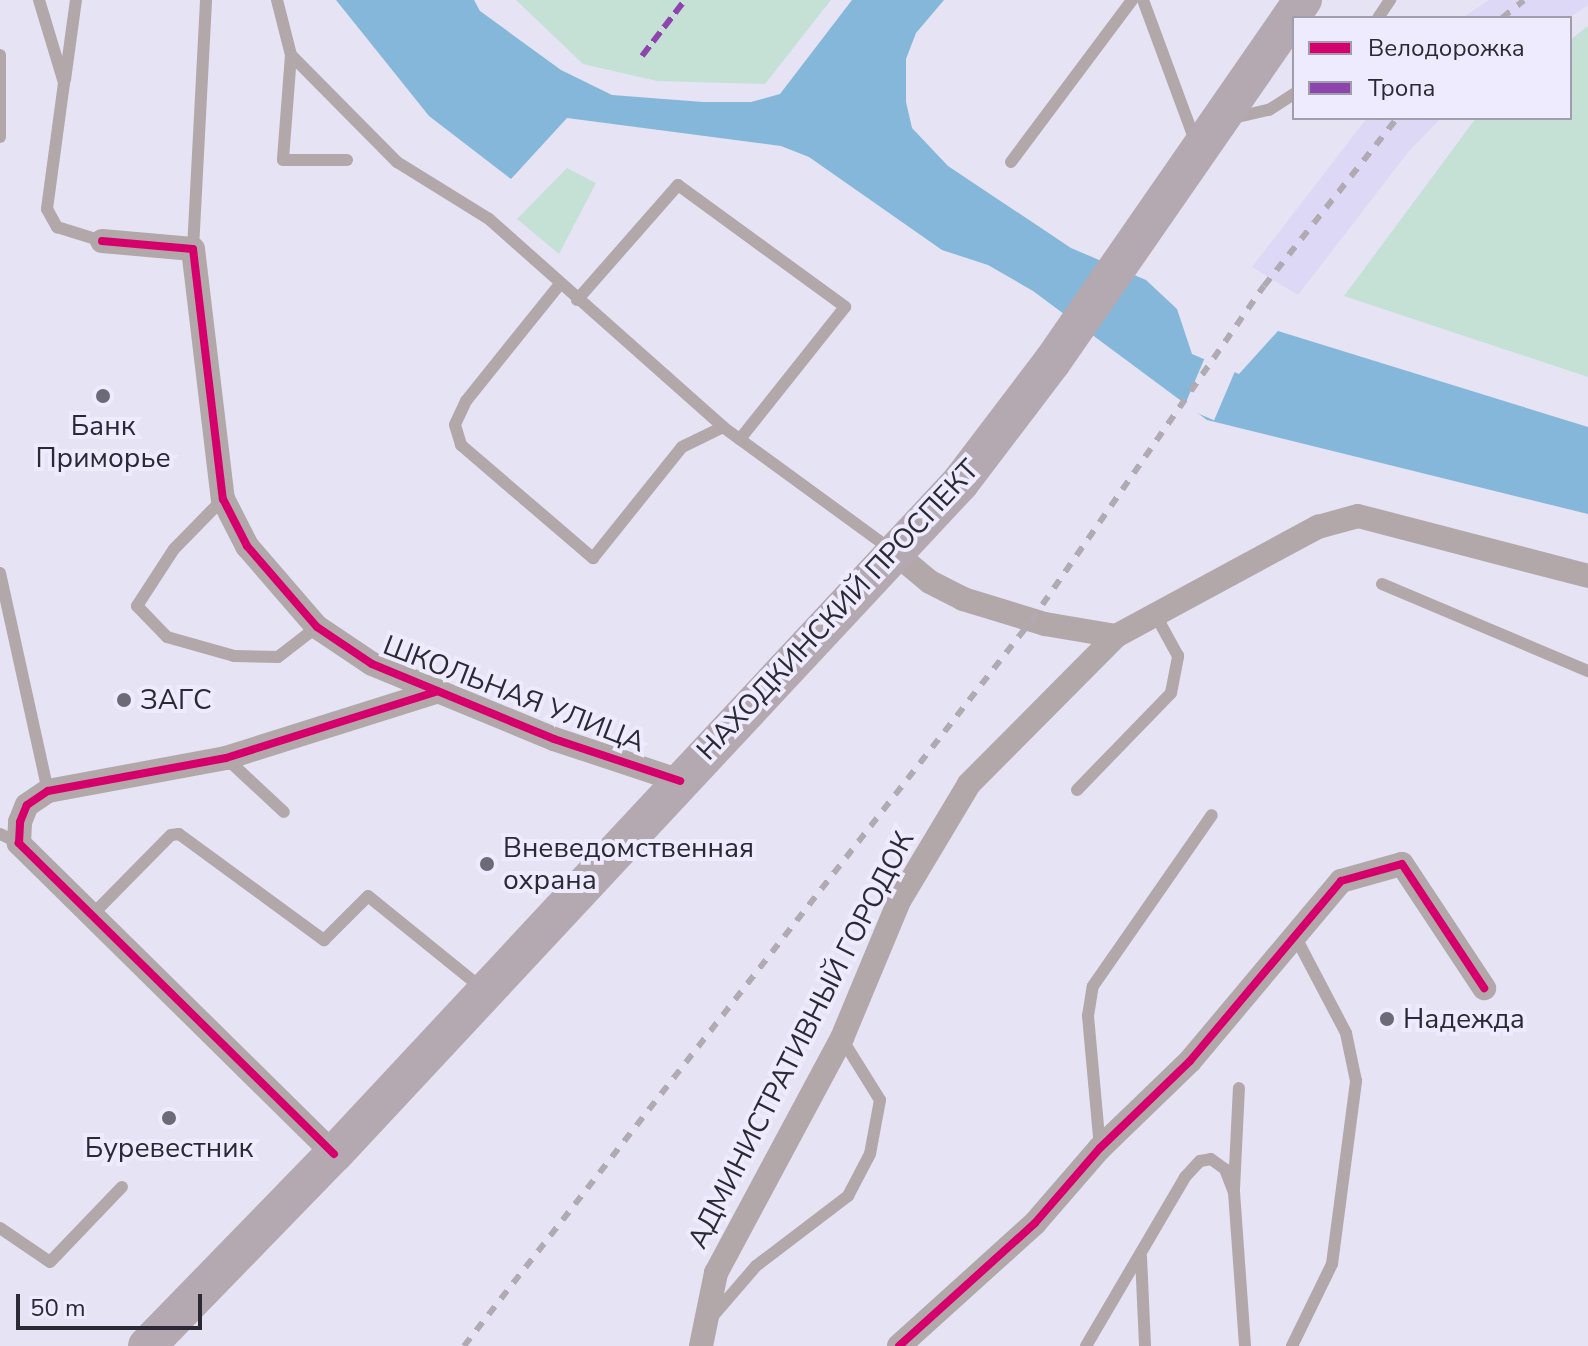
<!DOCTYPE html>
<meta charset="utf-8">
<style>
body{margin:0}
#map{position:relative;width:1588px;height:1346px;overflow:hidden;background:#e6e3f4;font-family:"Nunito Sans",sans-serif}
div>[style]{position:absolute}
.built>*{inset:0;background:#ddd8f5}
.green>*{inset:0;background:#c5e1d5}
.water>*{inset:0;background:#85b7da}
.pier>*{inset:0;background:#e6e3f4;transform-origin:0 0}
.lane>*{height:12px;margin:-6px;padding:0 6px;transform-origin:6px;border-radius:6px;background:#b2a7a9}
.street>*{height:24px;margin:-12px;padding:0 12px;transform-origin:12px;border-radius:12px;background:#b2a7a9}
.primary>*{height:38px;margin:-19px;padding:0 19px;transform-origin:19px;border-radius:19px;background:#b4a9b0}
.rail>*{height:6px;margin-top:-3px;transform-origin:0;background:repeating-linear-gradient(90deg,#b0aab3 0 10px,transparent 0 20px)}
.quiet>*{height:6px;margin-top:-3px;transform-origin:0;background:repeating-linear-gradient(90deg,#8e44ad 0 12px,transparent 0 18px)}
.cycleway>*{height:8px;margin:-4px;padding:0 4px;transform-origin:4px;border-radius:4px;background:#d6006c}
.dots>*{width:22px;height:22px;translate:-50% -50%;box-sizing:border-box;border:4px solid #eeebfe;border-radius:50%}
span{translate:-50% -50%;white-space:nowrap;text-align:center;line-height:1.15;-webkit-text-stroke:8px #eeebfe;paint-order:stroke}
.poi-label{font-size:28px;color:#2b2934}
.left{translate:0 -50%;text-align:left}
.street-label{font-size:28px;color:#2b2934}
.legend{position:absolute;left:1292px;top:16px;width:280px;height:104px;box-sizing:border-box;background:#eeebfe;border:2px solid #a09dad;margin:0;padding:10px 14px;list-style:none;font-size:24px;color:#2b2934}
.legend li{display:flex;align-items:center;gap:16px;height:40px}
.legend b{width:40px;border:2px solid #a09dad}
.scale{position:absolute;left:16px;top:1294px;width:186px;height:36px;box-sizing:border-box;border:4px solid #2b2934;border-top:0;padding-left:10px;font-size:24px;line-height:28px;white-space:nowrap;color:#2b2934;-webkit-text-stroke:6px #eeebfe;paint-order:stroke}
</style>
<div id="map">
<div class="built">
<div style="clip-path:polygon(1489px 0,1588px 0,1588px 5px,1569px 18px,1462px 18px)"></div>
<div style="clip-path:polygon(1367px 118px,1441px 118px,1409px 151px,1298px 295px,1252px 267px)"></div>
</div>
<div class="green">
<div style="clip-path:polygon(516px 0,831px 0,765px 84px,657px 81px,583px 64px)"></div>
<div style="clip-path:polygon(1588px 26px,1588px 377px,1344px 296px,1476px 118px,1570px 118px,1570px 40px)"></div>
<div style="clip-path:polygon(567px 168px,596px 183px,559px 254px,517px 219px)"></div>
</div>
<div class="water">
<div style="clip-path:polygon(336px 0,474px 0,480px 11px,561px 70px,612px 95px,703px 102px,751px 102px,780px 94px,852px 0,944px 0,916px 33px,906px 59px,906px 102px,912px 128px,948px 166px,1071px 248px,1146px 280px,1177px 309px,1192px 354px,1239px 374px,1278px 331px,1588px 427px,1588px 514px,1207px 420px,1033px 291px,988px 265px,942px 250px,809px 157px,781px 146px,567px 118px,511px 179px,429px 116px)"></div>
</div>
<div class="pier">
<div style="left:1206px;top:355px;width:33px;height:57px;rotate:23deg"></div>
</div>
<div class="lane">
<div style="left:39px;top:0;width:87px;rotate:73.2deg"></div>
<div style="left:64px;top:83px;width:127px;rotate:97.7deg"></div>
<div style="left:47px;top:209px;width:21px;rotate:61deg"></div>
<div style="left:57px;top:227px;width:47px;rotate:17.3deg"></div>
<div style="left:277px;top:0;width:57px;rotate:75.7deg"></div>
<div style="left:291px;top:55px;width:151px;rotate:45.3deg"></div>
<div style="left:397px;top:162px;width:108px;rotate:31.8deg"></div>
<div style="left:489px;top:219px;width:313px;rotate:41.6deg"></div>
<div style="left:1143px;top:0;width:153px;rotate:69.7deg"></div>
<div style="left:1378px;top:18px;width:22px;rotate:-56deg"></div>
<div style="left:0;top:55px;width:82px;rotate:90deg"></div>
<div style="left:291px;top:55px;width:105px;rotate:94.4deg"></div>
<div style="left:283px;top:160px;width:64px"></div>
<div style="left:65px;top:80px;width:81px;rotate:-82.2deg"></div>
<div style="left:1233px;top:118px;width:37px;rotate:-13deg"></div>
<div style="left:1269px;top:110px;width:30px;rotate:-33deg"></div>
<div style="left:1011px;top:162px;width:202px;rotate:-53.2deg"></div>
<div style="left:193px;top:249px;width:249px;rotate:-87deg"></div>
<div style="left:560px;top:284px;width:150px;rotate:128.8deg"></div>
<div style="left:466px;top:401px;width:26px;rotate:115deg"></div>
<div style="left:455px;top:425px;width:21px;rotate:73deg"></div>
<div style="left:461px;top:445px;width:174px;rotate:40.6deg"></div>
<div style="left:593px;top:558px;width:142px;rotate:-51.3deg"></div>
<div style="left:682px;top:447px;width:46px;rotate:-26deg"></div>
<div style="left:723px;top:427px;width:210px;rotate:36.1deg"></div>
<div style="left:577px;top:300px;width:153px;rotate:-48.7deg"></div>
<div style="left:678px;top:185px;width:207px;rotate:36.1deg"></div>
<div style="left:845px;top:307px;width:169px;rotate:128.5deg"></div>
<div style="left:223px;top:499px;width:70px;rotate:134.4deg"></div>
<div style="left:174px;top:549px;width:68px;rotate:123deg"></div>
<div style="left:137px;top:606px;width:43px;rotate:45.9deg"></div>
<div style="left:167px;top:637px;width:70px;rotate:15.8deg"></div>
<div style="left:234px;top:656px;width:44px;rotate:1.3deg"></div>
<div style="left:278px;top:657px;width:49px;rotate:-37.6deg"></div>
<div style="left:0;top:573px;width:223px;rotate:77.6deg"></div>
<div style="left:1382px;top:584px;width:224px;rotate:22.9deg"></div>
<div style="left:226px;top:758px;width:79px;rotate:43deg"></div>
<div style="left:1077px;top:790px;width:135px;rotate:-45.9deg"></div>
<div style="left:1171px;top:693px;width:38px;rotate:-79deg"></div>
<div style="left:1178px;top:656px;width:48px;rotate:-118.7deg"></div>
<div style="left:0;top:834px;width:21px;rotate:25deg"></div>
<div style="left:92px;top:915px;width:112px;rotate:-45.4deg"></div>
<div style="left:171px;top:835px;width:8px;rotate:-7deg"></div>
<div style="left:179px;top:834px;width:180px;rotate:36.2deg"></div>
<div style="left:324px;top:940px;width:62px;rotate:-45deg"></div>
<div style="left:368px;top:896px;width:148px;rotate:39deg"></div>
<div style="left:1100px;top:1148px;width:133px;rotate:-95.2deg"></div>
<div style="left:1088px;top:1016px;width:30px;rotate:-81deg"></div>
<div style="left:1093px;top:986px;width:208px;rotate:-55.2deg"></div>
<div style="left:1234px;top:1189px;width:101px;rotate:-87.2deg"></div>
<div style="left:0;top:1228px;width:60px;rotate:34.2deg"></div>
<div style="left:50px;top:1262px;width:104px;rotate:-46.2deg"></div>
<div style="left:1141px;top:1257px;width:89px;rotate:87.4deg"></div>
<div style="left:712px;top:1317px;width:67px;rotate:-49.2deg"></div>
<div style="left:756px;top:1266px;width:116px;rotate:-37.3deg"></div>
<div style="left:848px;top:1196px;width:47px;rotate:-62.4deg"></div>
<div style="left:870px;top:1154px;width:55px;rotate:-79.5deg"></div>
<div style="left:880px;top:1100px;width:72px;rotate:-121.9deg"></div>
<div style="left:1086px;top:1346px;width:196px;rotate:-59.6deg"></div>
<div style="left:1185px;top:1177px;width:22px;rotate:-47deg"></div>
<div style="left:1200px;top:1161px;width:11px;rotate:-10deg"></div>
<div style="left:1211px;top:1159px;width:17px;rotate:36deg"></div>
<div style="left:1225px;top:1169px;width:25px;rotate:69deg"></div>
<div style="left:1234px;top:1192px;width:154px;rotate:85.9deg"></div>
<div style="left:1292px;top:1346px;width:91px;rotate:-64deg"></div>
<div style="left:1332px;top:1264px;width:185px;rotate:-82.5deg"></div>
<div style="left:1356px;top:1081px;width:49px;rotate:-101.8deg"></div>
<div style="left:1346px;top:1033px;width:112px;rotate:-117.7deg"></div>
</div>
<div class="street">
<div style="left:102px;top:241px;width:91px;rotate:5deg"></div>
<div style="left:193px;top:249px;width:252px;rotate:83.2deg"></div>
<div style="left:223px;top:499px;width:53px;rotate:62.9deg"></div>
<div style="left:247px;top:546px;width:107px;rotate:49.2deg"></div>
<div style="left:317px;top:627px;width:66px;rotate:33.9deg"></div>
<div style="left:372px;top:664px;width:197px;rotate:22.4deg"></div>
<div style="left:554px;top:739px;width:133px;rotate:18.4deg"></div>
<div style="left:895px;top:553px;width:45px;rotate:39.6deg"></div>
<div style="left:930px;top:582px;width:37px;rotate:27deg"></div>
<div style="left:963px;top:599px;width:86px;rotate:17deg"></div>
<div style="left:1045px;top:624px;width:72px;rotate:9.6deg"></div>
<div style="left:1116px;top:636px;width:230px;rotate:-28.4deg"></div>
<div style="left:1318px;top:527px;width:41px;rotate:-15.4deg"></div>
<div style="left:1358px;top:516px;width:238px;rotate:14.6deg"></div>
<div style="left:334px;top:1154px;width:443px;rotate:-135.4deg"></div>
<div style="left:19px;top:843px;width:21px;rotate:-87deg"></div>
<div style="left:20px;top:822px;width:18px;rotate:-68deg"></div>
<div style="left:27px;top:805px;width:25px;rotate:-34deg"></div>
<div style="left:48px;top:791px;width:181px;rotate:-10.5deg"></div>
<div style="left:226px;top:758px;width:222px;rotate:-17.5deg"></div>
<div style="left:701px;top:1346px;width:75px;rotate:-78.4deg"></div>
<div style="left:716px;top:1273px;width:267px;rotate:-61.8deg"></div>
<div style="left:842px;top:1038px;width:148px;rotate:-67.4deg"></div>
<div style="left:899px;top:901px;width:136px;rotate:-59.1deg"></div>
<div style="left:969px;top:784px;width:209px;rotate:-45.2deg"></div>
<div style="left:899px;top:1346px;width:183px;rotate:-42.1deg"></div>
<div style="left:1035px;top:1223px;width:99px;rotate:-49.1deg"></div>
<div style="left:1100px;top:1148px;width:125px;rotate:-44deg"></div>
<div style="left:1190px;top:1061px;width:235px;rotate:-50deg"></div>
<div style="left:1341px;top:881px;width:63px;rotate:-15.6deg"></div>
<div style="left:1402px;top:864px;width:149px;rotate:56.5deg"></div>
</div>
<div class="primary">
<div style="left:147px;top:1346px;width:268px;rotate:-45.8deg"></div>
<div style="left:334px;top:1154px;width:918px;rotate:-46.99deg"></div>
<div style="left:960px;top:483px;width:152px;rotate:-52.8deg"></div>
<div style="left:1052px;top:362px;width:441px;rotate:-55.3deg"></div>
</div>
<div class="rail">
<div style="left:1502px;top:18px;width:28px;rotate:-39deg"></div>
<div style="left:464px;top:1346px;width:920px;rotate:-51.97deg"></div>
<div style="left:1031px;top:621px;width:408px;rotate:-55.2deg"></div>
<div style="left:1264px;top:286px;width:214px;rotate:-51.6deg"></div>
</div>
<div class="quiet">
<div style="left:642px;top:56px;width:71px;rotate:-52.5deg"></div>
</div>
<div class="cycleway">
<div style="left:102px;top:241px;width:91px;rotate:5deg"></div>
<div style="left:193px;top:249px;width:252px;rotate:83.2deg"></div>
<div style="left:223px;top:499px;width:53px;rotate:62.9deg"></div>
<div style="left:247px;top:546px;width:107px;rotate:49.2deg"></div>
<div style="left:317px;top:627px;width:66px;rotate:33.9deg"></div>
<div style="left:372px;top:664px;width:197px;rotate:22.4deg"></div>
<div style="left:554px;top:739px;width:133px;rotate:18.4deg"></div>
<div style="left:334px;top:1154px;width:443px;rotate:-135.4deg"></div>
<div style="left:19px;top:843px;width:21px;rotate:-87deg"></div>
<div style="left:20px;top:822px;width:18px;rotate:-68deg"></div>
<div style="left:27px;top:805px;width:25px;rotate:-34deg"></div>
<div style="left:48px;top:791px;width:181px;rotate:-10.5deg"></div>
<div style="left:226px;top:758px;width:222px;rotate:-17.5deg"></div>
<div style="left:899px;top:1346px;width:183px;rotate:-42.1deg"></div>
<div style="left:1035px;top:1223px;width:99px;rotate:-49.1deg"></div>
<div style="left:1100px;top:1148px;width:125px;rotate:-44deg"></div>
<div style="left:1190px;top:1061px;width:235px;rotate:-50deg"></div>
<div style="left:1341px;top:881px;width:63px;rotate:-15.6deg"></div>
<div style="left:1402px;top:864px;width:149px;rotate:56.5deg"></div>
</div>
<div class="dots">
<div style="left:103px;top:396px;background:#6c6a77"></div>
<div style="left:124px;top:700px;background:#6c6a77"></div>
<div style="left:487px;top:864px;background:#6c6a77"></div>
<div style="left:1387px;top:1019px;background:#6c6a77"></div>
<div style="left:169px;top:1118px;background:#6c6a77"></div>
</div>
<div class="poi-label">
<span style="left:103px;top:442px">Банк<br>Приморье</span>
<span class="left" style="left:140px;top:700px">ЗАГС</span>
<span class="left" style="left:503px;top:864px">Вневедомственная<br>охрана</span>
<span class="left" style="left:1403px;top:1019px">Надежда</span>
<span style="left:169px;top:1148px">Буревестник</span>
</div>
<div class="street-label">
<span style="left:838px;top:610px;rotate:-47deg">НАХОДКИНСКИЙ ПРОСПЕКТ</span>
<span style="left:514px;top:694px;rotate:21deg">ШКОЛЬНАЯ УЛИЦА</span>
<span style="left:801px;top:1040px;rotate:-63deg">АДМИНИСТРАТИВНЫЙ ГОРОДОК</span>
</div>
<ul class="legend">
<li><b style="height:10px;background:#d6006c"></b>Велодорожка</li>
<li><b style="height:10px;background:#8e44ad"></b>Тропа</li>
</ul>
<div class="scale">50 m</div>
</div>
